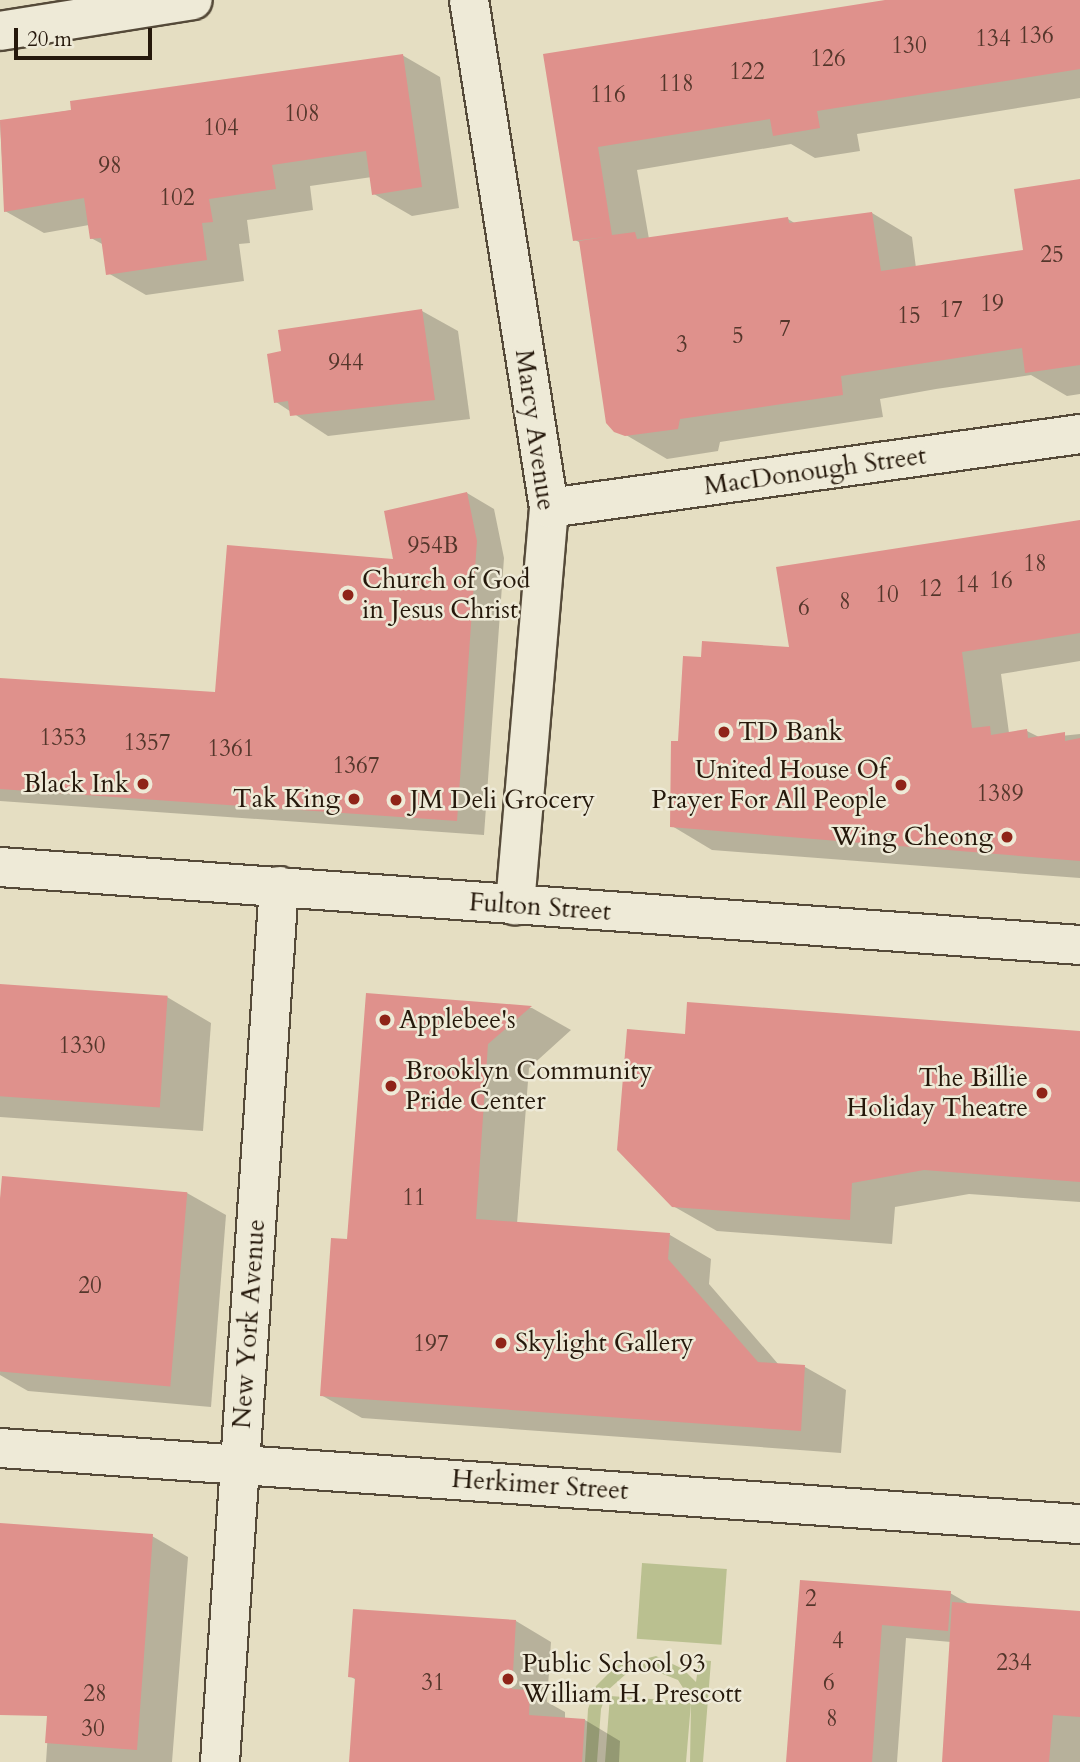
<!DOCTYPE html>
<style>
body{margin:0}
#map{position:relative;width:1080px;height:1762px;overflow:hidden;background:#e5dec2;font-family:Cardo,serif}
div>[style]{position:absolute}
.green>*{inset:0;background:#bac090;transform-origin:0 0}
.shadow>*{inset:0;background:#0003}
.building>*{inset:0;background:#df918c;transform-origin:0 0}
.roads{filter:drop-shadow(2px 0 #554a39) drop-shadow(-2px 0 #554a39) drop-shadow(0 2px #554a39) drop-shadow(0 -2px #554a39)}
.street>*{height:38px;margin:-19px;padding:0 19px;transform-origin:19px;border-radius:19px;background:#eeead7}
.secondary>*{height:38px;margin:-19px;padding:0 19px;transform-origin:19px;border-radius:19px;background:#eeead7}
.dots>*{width:19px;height:19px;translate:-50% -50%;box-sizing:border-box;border:4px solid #eeead7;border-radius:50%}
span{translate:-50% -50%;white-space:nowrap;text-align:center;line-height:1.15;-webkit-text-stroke:5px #eeead7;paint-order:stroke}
.number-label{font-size:23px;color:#54362b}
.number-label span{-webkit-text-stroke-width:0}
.street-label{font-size:26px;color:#25180b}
.poi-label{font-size:26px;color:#25180b}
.left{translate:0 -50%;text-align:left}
.right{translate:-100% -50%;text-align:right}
.scale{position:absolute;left:14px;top:28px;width:138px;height:32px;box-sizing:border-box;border:4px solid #25180b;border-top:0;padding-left:9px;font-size:21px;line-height:24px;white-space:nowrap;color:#25180b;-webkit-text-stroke:5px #eeead7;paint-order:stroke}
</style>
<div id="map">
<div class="green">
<div style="left:642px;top:1563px;width:85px;height:76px;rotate:4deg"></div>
<div style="clip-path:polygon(656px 1656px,683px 1669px,696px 1682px,699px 1660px,711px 1661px,703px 1762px,690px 1762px,691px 1703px,686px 1762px,605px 1762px,610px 1696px,692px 1702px,678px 1680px,650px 1669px,626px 1674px,608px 1690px,601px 1709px,597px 1762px,585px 1762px,588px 1709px,596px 1686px,616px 1666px)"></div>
</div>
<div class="shadow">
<div style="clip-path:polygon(894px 0,1080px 0,1080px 98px,857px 134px,860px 151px,815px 158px,791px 144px,637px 170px,649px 239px,788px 219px,796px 224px,872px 213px,912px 237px,916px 268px,1025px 252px,1080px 180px,1080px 394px,1067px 396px,1031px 375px,936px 389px,880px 399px,883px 417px,720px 442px,718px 451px,667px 459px,626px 435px,581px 243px,575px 240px,545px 56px)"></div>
<div style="clip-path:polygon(402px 55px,440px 77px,459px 208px,412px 216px,374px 194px,372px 177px,310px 186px,313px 210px,247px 220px,250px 243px,239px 244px,244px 281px,146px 295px,108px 273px,104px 245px,91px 238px,89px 225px,44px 233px,5px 211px,0 122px)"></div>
<div style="clip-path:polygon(422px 311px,458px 331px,470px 419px,328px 436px,276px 402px)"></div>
<div style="clip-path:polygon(467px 493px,494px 509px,504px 558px,484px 835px,0 801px,0 679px,217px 694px,395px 561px)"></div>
<div style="clip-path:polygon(1080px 521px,1080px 661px,1001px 674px,1009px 733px,1027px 731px,1041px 738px,1080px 734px,1080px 878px,712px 850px,672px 826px,679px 743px,702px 659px,791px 648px)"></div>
<div style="clip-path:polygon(0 985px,167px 997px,211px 1023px,203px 1131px,0 1117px)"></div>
<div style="clip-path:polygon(367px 995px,532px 1008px,571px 1030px,529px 1068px,517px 1224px,670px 1235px,711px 1259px,709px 1284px,779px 1365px,805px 1367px,846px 1390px,841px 1453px,362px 1418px,321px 1395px,349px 1241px)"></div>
<div style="clip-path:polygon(1080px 1032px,1080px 1202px,969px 1194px,895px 1207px,892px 1244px,717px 1231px,673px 1206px,687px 1036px)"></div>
<div style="clip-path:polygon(4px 1178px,187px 1193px,226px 1215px,211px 1407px,28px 1391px,0 1375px)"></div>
<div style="clip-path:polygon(0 1525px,152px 1536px,188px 1557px,172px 1762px,46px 1762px,52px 1670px,0 1666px)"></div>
<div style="clip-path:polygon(802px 1582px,950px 1593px,971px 1605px,1080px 1612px,1080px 1762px,943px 1762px,951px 1642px,906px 1638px,897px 1762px,788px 1762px)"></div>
<div style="clip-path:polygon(516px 1621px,551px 1642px,547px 1702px,565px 1712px,565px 1719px,585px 1720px,620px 1741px,619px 1762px,351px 1762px,356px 1680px,350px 1676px)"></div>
</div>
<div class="building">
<div style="clip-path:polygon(885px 0,1080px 0,1080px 69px,817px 111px,820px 128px,773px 136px,770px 119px,598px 147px,612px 235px,635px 232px,637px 239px,788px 217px,789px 223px,872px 212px,881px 271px,1023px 250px,1014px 189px,1080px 179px,1080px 365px,1025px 373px,1022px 348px,841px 376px,843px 395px,680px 419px,678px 429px,625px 436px,614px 432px,606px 423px,579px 241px,605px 237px,573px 241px,543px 54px)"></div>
<div style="clip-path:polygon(403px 54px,422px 187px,372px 195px,366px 151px,272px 165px,276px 189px,209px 199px,213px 222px,202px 223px,207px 260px,106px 275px,101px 238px,90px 239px,84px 198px,4px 212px,0 120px,71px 110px,70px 101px)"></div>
<div style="clip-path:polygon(422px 309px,435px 400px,290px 416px,288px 401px,274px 403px,267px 354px,281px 351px,278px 330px)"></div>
<div style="clip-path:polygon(467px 492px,477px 541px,457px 821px,0 789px,0 678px,215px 692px,227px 545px,393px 559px,384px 511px)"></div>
<div style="clip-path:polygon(1080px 520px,1080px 633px,962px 652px,972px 728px,990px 726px,991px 735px,1027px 729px,1028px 738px,1065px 732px,1065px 741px,1080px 738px,1080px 861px,670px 827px,671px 741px,678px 741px,683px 656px,701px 657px,702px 641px,789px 647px,776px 567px)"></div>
<div style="left:0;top:984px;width:168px;height:112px;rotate:4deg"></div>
<div style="clip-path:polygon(366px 993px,532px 1006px,488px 1044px,476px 1219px,670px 1233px,668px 1259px,758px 1362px,805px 1365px,801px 1431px,320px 1396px,331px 1238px,347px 1239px)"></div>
<div style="clip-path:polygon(687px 1002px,1080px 1031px,1080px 1182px,924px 1170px,852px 1183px,850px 1220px,672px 1207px,617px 1150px,627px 1029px,685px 1034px)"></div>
<div style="left:2px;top:1176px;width:186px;height:195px;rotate:5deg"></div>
<div style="clip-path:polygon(0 1523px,153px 1534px,137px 1750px,45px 1743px,47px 1716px,0 1715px)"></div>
<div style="clip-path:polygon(800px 1580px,951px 1591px,948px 1631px,882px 1625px,872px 1762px,786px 1762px)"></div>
<div style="clip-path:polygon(952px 1602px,1080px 1611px,1080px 1717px,1053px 1715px,1049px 1762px,942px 1762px)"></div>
<div style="clip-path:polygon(353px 1609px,516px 1620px,512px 1689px,530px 1690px,529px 1715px,585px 1719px,582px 1762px,349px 1762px,355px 1678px,348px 1677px)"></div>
</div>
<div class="roads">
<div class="street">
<div style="left:469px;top:0;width:514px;rotate:81.05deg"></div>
<div style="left:549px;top:508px;width:399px;rotate:94.9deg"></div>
<div style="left:0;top:31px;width:195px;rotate:-9.1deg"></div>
<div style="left:549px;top:508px;width:536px;rotate:-7.93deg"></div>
<div style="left:0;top:1448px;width:1083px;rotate:4.03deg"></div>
<div style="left:220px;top:1762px;width:878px;rotate:-86.15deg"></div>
</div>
<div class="secondary">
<div style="left:0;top:867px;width:1083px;rotate:4.13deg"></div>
</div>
</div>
<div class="dots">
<div style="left:348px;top:595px;background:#8f2418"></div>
<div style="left:724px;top:732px;background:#8f2418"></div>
<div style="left:143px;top:784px;background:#8f2418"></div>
<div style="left:901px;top:785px;background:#8f2418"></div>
<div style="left:354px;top:799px;background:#8f2418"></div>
<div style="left:396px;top:800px;background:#8f2418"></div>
<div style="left:1007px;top:837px;background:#8f2418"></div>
<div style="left:385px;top:1020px;background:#8f2418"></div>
<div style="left:391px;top:1086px;background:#8f2418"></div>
<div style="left:1042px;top:1093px;background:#8f2418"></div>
<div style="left:501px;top:1343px;background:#8f2418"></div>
<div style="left:508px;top:1679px;background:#8f2418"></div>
</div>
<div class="number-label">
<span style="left:1036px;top:36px">136</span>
<span style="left:993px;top:39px">134</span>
<span style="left:909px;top:46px">130</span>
<span style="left:828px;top:59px">126</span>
<span style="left:747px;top:72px">122</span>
<span style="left:676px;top:84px">118</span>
<span style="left:608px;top:95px">116</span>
<span style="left:302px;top:114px">108</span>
<span style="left:221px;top:128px">104</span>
<span style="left:110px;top:166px">98</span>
<span style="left:177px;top:198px">102</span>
<span style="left:1052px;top:255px">25</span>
<span style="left:992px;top:304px">19</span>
<span style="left:951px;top:310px">17</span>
<span style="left:909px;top:316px">15</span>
<span style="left:785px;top:329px">7</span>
<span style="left:738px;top:336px">5</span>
<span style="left:682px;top:345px">3</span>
<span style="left:346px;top:363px">944</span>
<span style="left:433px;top:546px">954B</span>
<span style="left:1035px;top:564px">18</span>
<span style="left:1001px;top:581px">16</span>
<span style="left:967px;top:585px">14</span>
<span style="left:930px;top:589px">12</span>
<span style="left:887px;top:595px">10</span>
<span style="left:845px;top:602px">8</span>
<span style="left:804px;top:608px">6</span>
<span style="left:63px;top:738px">1353</span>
<span style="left:147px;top:743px">1357</span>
<span style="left:231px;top:749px">1361</span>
<span style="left:356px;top:766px">1367</span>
<span style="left:1000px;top:794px">1389</span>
<span style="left:82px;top:1046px">1330</span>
<span style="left:414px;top:1198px">11</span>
<span style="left:90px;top:1286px">20</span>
<span style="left:431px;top:1344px">197</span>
<span style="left:811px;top:1599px">2</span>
<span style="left:838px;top:1641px">4</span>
<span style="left:1014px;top:1663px">234</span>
<span style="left:433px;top:1683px">31</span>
<span style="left:829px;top:1683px">6</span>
<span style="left:95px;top:1694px">28</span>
<span style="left:832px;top:1719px">8</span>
<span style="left:93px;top:1729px">30</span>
</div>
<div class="street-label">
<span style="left:535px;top:430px;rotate:82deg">Marcy Avenue</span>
<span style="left:815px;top:471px;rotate:-8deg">MacDonough Street</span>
<span style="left:540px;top:907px;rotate:4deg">Fulton Street</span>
<span style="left:249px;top:1324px;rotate:-86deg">New York Avenue</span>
<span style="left:540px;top:1485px;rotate:4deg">Herkimer Street</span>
</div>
<div class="poi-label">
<span class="left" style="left:362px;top:595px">Church of God<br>in Jesus Christ</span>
<span class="left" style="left:738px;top:732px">TD Bank</span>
<span class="right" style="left:887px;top:785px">United House Of<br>Prayer For All People</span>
<span class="right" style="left:129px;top:784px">Black Ink</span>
<span class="right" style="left:340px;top:799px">Tak King</span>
<span class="left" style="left:410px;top:800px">JM Deli Grocery</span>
<span class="right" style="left:993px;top:837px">Wing Cheong</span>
<span class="left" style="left:399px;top:1020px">Applebee's</span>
<span class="left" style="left:405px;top:1086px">Brooklyn Community<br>Pride Center</span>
<span class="right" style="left:1028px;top:1093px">The Billie<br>Holiday Theatre</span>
<span class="left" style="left:515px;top:1343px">Skylight Gallery</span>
<span class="left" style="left:522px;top:1679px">Public School 93<br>William H. Prescott</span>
</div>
<div class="scale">20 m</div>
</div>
